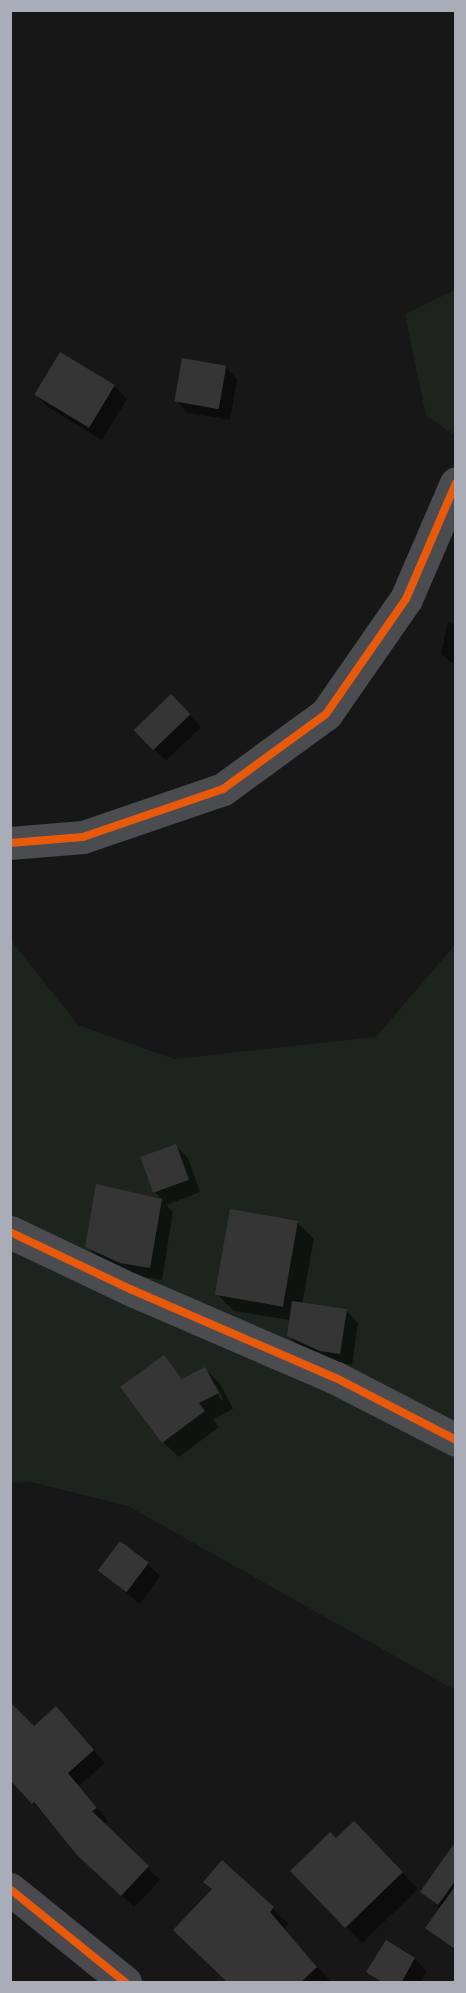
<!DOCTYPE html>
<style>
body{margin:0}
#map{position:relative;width:466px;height:1993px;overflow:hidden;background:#171717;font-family:Jost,sans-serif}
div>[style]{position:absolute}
.green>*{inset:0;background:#1d241e}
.shadow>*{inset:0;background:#0007}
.building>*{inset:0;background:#353536;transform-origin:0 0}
.street>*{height:33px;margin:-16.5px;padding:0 16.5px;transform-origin:16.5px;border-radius:16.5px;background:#4b4c50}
.secondary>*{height:33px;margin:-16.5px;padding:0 16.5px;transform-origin:16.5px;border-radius:16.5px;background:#4a4a4e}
.cycleway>*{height:8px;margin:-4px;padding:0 4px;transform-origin:4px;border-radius:4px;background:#e8590c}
span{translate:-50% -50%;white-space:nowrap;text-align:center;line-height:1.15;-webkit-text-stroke:4.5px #111113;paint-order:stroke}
.frame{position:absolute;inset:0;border:12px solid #a8adb8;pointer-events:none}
</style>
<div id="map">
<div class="green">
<div style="clip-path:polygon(455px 290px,455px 435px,426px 416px,405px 314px)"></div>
<div style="clip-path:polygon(10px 939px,78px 1025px,174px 1059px,376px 1037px,455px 945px,455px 1690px,128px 1506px,31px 1482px,11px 1483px)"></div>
</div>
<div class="shadow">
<div style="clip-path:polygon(61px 354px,114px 386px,127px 399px,102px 440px,48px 407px,36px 395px)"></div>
<div style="clip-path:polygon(225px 367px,237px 379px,230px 420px,188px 413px,176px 401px)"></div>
<div style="clip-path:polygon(448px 622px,456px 624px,456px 666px,441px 654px)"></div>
<div style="clip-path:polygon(171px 696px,201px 727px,166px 761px,154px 749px)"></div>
<div style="clip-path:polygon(176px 1146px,188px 1158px,200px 1192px,166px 1205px,173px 1212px,162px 1280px,133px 1275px,99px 1259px,87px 1246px,97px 1186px,164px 1201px,155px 1192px)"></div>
<div style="clip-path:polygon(297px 1222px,314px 1239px,302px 1304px,346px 1310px,358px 1323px,352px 1365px,334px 1362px,301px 1348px,288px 1336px,290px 1320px,234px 1311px,217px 1294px)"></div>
<div style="clip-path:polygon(evenodd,163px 1357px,184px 1380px,205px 1369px,220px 1384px,233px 1409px,213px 1419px,219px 1427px,179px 1457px,163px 1442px,122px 1388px,163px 1357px,213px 1385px,216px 1385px,223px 1399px,221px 1401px,213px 1385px)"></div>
<div style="clip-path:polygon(148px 1564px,160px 1576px,140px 1604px,100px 1571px)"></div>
<div style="clip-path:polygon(68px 1720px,105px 1763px,79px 1786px,108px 1821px,103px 1824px,160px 1880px,134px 1907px,91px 1867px,33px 1803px,34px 1728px)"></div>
<div style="clip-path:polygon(369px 1838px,418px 1889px,362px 1943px,292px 1871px,336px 1840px)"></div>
<div style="clip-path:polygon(456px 1844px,456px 1952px,427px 1928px,441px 1909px,422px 1892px)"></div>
<div style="clip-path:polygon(222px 1862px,289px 1924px,284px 1929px,331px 1982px,229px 1982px,213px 1890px)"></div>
<div style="clip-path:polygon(387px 1942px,415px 1959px,427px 1972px,420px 1982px,379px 1982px,368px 1972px)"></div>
</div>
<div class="building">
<div style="left:60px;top:352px;width:64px;height:50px;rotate:31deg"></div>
<div style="left:182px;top:358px;width:45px;height:44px;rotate:10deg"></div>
<div style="left:171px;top:694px;width:28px;height:52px;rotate:46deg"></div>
<div style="left:176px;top:1144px;width:38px;height:38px;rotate:70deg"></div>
<div style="clip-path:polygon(96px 1184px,162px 1199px,150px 1268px,120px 1263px,85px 1247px)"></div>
<div style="left:230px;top:1209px;width:69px;height:87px;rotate:10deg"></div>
<div style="clip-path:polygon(292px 1301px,347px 1309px,340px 1354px,320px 1351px,287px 1336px)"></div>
<div style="clip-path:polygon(164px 1355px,182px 1379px,205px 1367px,219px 1393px,199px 1403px,205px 1411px,162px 1443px,120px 1387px)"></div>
<div style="left:120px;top:1541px;width:36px;height:37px;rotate:37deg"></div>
<div style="clip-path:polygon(10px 1702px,34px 1726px,56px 1706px,94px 1750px,68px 1773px,97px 1808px,92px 1811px,149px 1866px,121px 1896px,77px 1855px,34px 1802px,32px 1804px,10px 1780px)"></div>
<div style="clip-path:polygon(354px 1821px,403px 1872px,345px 1928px,290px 1871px,330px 1832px,336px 1838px)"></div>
<div style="clip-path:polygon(456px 1841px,456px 1880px,438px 1905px,420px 1892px)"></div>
<div style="clip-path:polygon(222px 1860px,274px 1907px,270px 1912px,317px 1967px,300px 1983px,228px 1983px,173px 1930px,212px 1889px,203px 1882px)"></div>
<div style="clip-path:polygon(456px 1885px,456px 1950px,425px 1928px)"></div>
<div style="clip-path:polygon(386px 1940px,415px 1958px,401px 1983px,383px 1983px,366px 1972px)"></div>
</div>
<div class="street">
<div style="left:10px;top:843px;width:73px;rotate:-4.7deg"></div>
<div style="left:83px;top:837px;width:148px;rotate:-18.9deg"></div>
<div style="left:223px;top:789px;width:127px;rotate:-36.1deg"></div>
<div style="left:326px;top:714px;width:140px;rotate:-55.2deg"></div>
<div style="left:406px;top:599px;width:126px;rotate:-66.7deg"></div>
<div style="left:10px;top:1232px;width:133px;rotate:25.4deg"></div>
<div style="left:130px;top:1289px;width:224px;rotate:23.4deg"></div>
<div style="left:336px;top:1378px;width:135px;rotate:27.3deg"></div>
</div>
<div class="secondary">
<div style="left:10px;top:1889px;width:148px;rotate:39deg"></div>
</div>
<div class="cycleway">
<div style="left:10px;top:843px;width:73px;rotate:-4.7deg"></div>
<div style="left:83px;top:837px;width:148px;rotate:-18.9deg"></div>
<div style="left:223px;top:789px;width:127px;rotate:-36.1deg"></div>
<div style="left:326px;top:714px;width:140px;rotate:-55.2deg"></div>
<div style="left:406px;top:599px;width:126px;rotate:-66.7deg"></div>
<div style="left:10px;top:1232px;width:133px;rotate:25.4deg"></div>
<div style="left:130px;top:1289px;width:224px;rotate:23.4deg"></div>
<div style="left:336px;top:1378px;width:135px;rotate:27.3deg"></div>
<div style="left:10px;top:1889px;width:148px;rotate:39deg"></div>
</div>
<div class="frame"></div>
</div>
